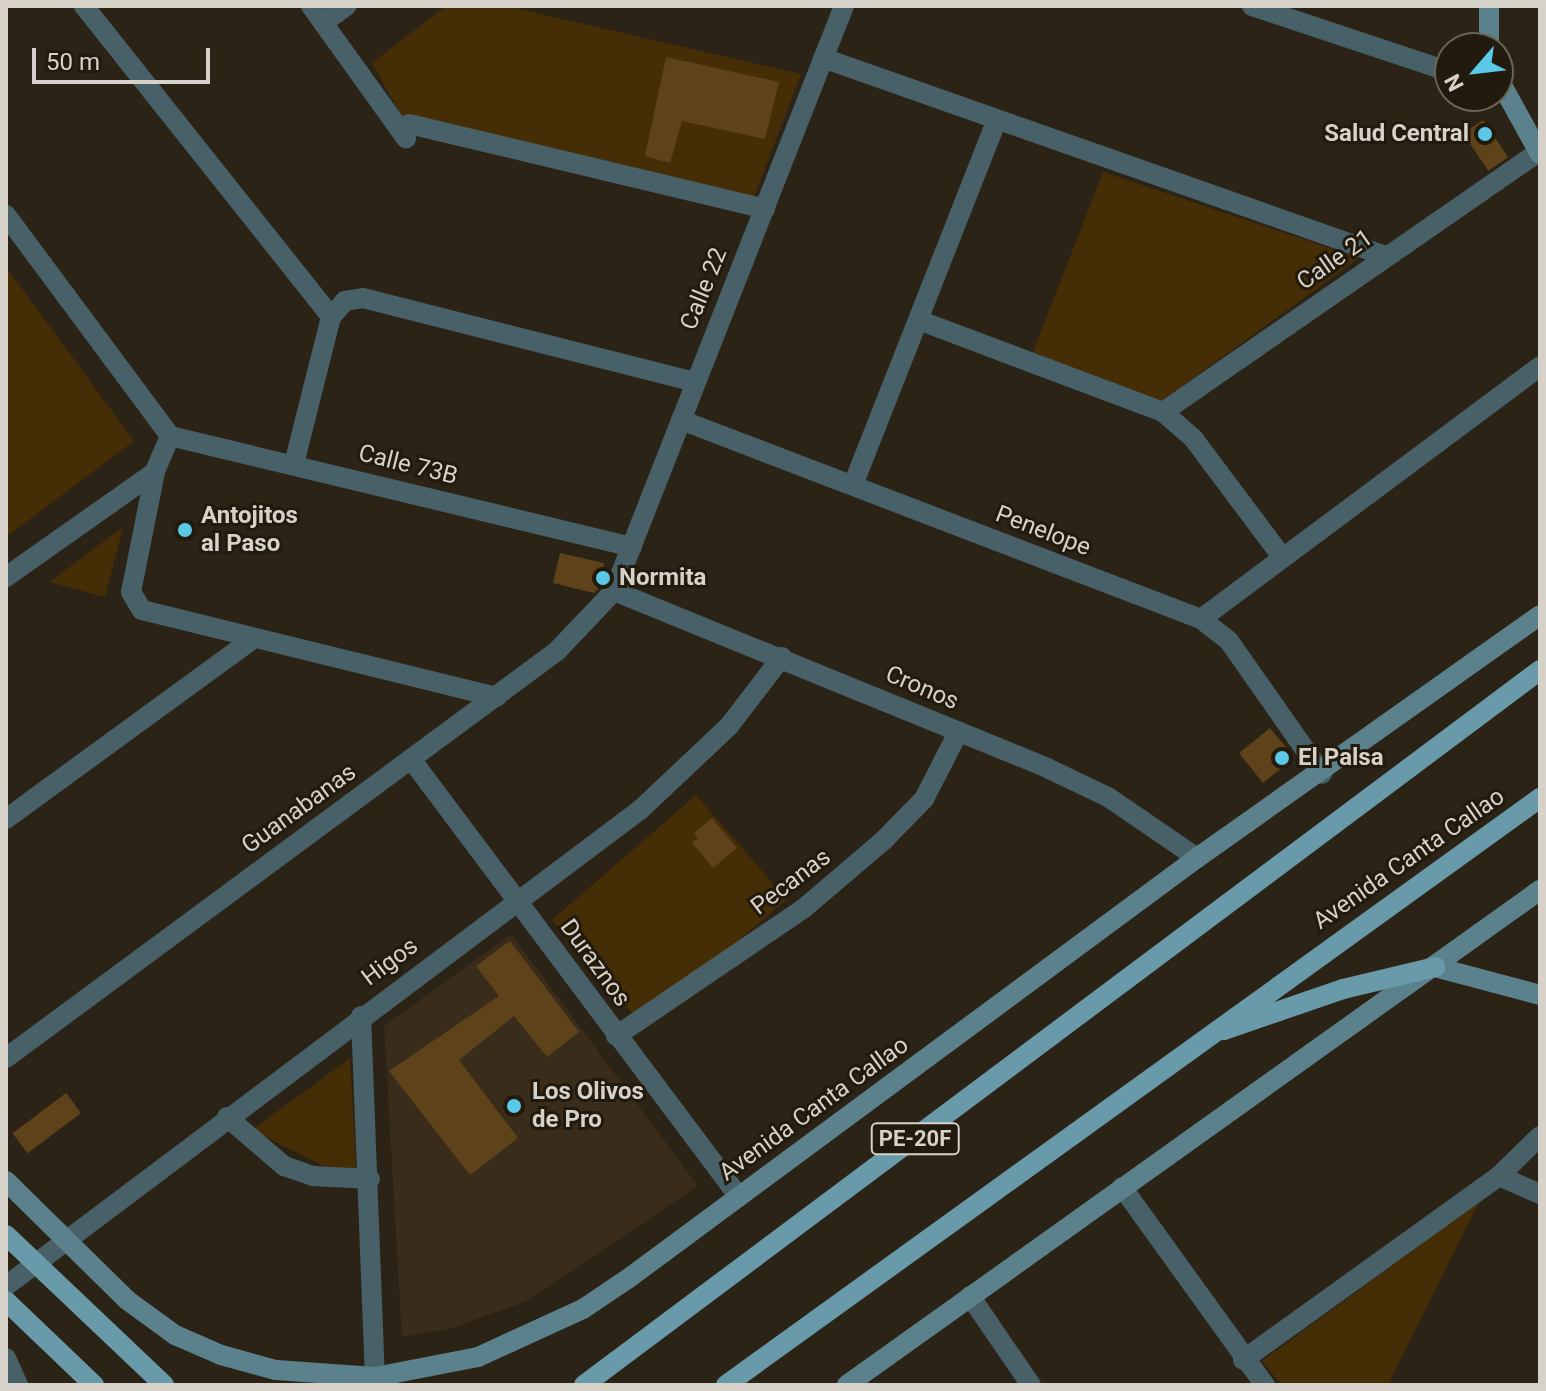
<!DOCTYPE html>
<style>
body{margin:0}
#map{position:relative;width:1546px;height:1391px;overflow:hidden;background:#2c2317;font-family:Roboto,sans-serif}
div>[style]{position:absolute}
.built>*{inset:0;background:#392c1a}
.green>*{inset:0;background:#452e06;transform-origin:0 0}
.building>*{inset:0;background:#5e431a;transform-origin:0 0}
.street>*{height:20px;margin:-10px;padding:0 10px;transform-origin:10px;border-radius:10px;background:#486067}
.secondary>*{height:20px;margin:-10px;padding:0 10px;transform-origin:10px;border-radius:10px;background:#5b818c}
.primary>*{height:20px;margin:-10px;padding:0 10px;transform-origin:10px;border-radius:10px;background:#689aa9}
.dots>*{width:22px;height:22px;translate:-50% -50%;box-sizing:border-box;border:4px solid #221a0d;border-radius:50%}
span{translate:-50% -50%;white-space:nowrap;text-align:center;line-height:1.15;-webkit-text-stroke:6px #221a0d;paint-order:stroke}
.shield-label span{padding:2px 6px;background:#221a0d;border:2px solid;border-radius:6px;-webkit-text-stroke-width:0}
.shield-label{font-size:22px;color:#d6d1c9;font-weight:700}
.poi-label{font-size:24px;color:#d6d1c9;font-weight:700}
.right{translate:-100% -50%;text-align:right}
.left{translate:0 -50%;text-align:left}
.street-label{font-size:24px;color:#d6d1c9}
.frame{position:absolute;inset:0;border:8px solid #d6d1c9;pointer-events:none}
.north{position:absolute;left:1434px;top:32px;width:80px;height:80px;box-sizing:border-box;background:#221a0d;border:2px solid #6a6358;border-radius:50%;rotate:242deg;font-size:22px;font-weight:700;line-height:32px;text-align:center;color:#d6d1c9}
.north::after{content:'';display:block;margin:auto;width:28px;height:36px;background:#5ac8e6;clip-path:polygon(50% 0,100% 100%,50% 72%,0 100%)}
.scale{position:absolute;left:32px;top:48px;width:178px;height:36px;box-sizing:border-box;border:4px solid #d6d1c9;border-top:0;padding-left:10px;font-size:24px;line-height:28px;white-space:nowrap;color:#d6d1c9;-webkit-text-stroke:6px #221a0d;paint-order:stroke}
</style>
<div id="map">
<div class="built">
<div style="clip-path:polygon(511px 934px,698px 1186px,527px 1301px,449px 1329px,402px 1337px,384px 1026px)"></div>
</div>
<div class="green">
<div style="clip-path:polygon(446px 6px,506px 6px,801px 74px,750px 208px,407px 126px,372px 63px)"></div>
<div style="clip-path:polygon(1103px 172px,1359px 258px,1160px 402px,1033px 352px)"></div>
<div style="clip-path:polygon(6px 267px,134px 441px,6px 537px)"></div>
<div style="clip-path:polygon(123px 527px,105px 597px,50px 582px)"></div>
<div style="left:696px;top:795px;width:138px;height:191px;rotate:49deg"></div>
<div style="clip-path:polygon(350px 1058px,356px 1170px,324px 1166px,252px 1130px)"></div>
<div style="clip-path:polygon(1479px 1202px,1388px 1385px,1282px 1385px,1262px 1361px)"></div>
</div>
<div class="building">
<div style="clip-path:polygon(666px 57px,779px 82px,765px 139px,682px 121px,670px 163px,645px 156px)"></div>
<div style="left:1483px;top:120px;width:45px;height:24px;rotate:56deg"></div>
<div style="clip-path:polygon(560px 553px,604px 563px,603px 584px,594px 593px,553px 583px)"></div>
<div style="clip-path:polygon(1270px 728px,1290px 752px,1288px 763px,1263px 783px,1239px 753px)"></div>
<div style="clip-path:polygon(712px 818px,737px 848px,713px 868px,692px 843px,698px 838px,694px 833px)"></div>
<div style="clip-path:polygon(510px 941px,579px 1032px,547px 1057px,514px 1016px,459px 1060px,518px 1138px,470px 1175px,389px 1071px,499px 996px,476px 966px)"></div>
<div style="left:66px;top:1093px;width:25px;height:67px;rotate:53deg"></div>
</div>
<div class="street">
<div style="left:84px;top:6px;width:397px;rotate:51.5deg"></div>
<div style="left:311px;top:6px;width:163px;rotate:54.3deg"></div>
<div style="left:1252px;top:6px;width:209px;rotate:18.4deg"></div>
<div style="left:323px;top:23px;width:29px;rotate:-36deg"></div>
<div style="left:823px;top:58px;width:597px;rotate:19.38deg"></div>
<div style="left:409px;top:124px;width:366px;rotate:13.4deg"></div>
<div style="left:6px;top:215px;width:275px;rotate:53.4deg"></div>
<div style="left:921px;top:321px;width:259px;rotate:20.6deg"></div>
<div style="left:1163px;top:412px;width:40px;rotate:41deg"></div>
<div style="left:1193px;top:438px;width:149px;rotate:53.2deg"></div>
<div style="left:1163px;top:412px;width:456px;rotate:-34.7deg"></div>
<div style="left:681px;top:420px;width:557px;rotate:20.94deg"></div>
<div style="left:1201px;top:619px;width:36px;rotate:38deg"></div>
<div style="left:1229px;top:641px;width:162px;rotate:55deg"></div>
<div style="left:170px;top:436px;width:39px;rotate:113deg"></div>
<div style="left:155px;top:472px;width:122px;rotate:101.3deg"></div>
<div style="left:131px;top:592px;width:21px;rotate:59deg"></div>
<div style="left:142px;top:610px;width:365px;rotate:13.8deg"></div>
<div style="left:170px;top:436px;width:475px;rotate:13.5deg"></div>
<div style="left:294px;top:464px;width:152px;rotate:-75.9deg"></div>
<div style="left:331px;top:317px;width:21px;rotate:-49deg"></div>
<div style="left:345px;top:301px;width:18px;rotate:-9deg"></div>
<div style="left:363px;top:298px;width:342px;rotate:14.2deg"></div>
<div style="left:853px;top:485px;width:392px;rotate:-68.5deg"></div>
<div style="left:6px;top:577px;width:182px;rotate:-35.2deg"></div>
<div style="left:614px;top:591px;width:468px;rotate:22.2deg"></div>
<div style="left:1047px;top:768px;width:68px;rotate:25.4deg"></div>
<div style="left:1108px;top:797px;width:108px;rotate:34.4deg"></div>
<div style="left:1201px;top:619px;width:423px;rotate:-36.7deg"></div>
<div style="left:411px;top:759px;width:547px;rotate:53.17deg"></div>
<div style="left:6px;top:819px;width:302px;rotate:-36.1deg"></div>
<div style="left:361px;top:1016px;width:361px;rotate:87.8deg"></div>
<div style="left:616px;top:1036px;width:226px;rotate:-34.2deg"></div>
<div style="left:803px;top:909px;width:105px;rotate:-40.4deg"></div>
<div style="left:883px;top:841px;width:59px;rotate:-45.7deg"></div>
<div style="left:924px;top:799px;width:76px;rotate:-62.8deg"></div>
<div style="left:6px;top:1058px;width:685px;rotate:-36.45deg"></div>
<div style="left:557px;top:651px;width:83px;rotate:-46.5deg"></div>
<div style="left:614px;top:591px;width:629px;rotate:-68.54deg"></div>
<div style="left:227px;top:1117px;width:75px;rotate:40.7deg"></div>
<div style="left:284px;top:1166px;width:31px;rotate:19deg"></div>
<div style="left:313px;top:1176px;width:57px;rotate:3deg"></div>
<div style="left:1499px;top:1176px;width:45px;rotate:23.7deg"></div>
<div style="left:1122px;top:1187px;width:244px;rotate:54.2deg"></div>
<div style="left:6px;top:1286px;width:793px;rotate:-36.9deg"></div>
<div style="left:640px;top:810px;width:122px;rotate:-43.3deg"></div>
<div style="left:729px;top:726px;width:87px;rotate:-52.5deg"></div>
<div style="left:970px;top:1296px;width:108px;rotate:55.6deg"></div>
<div style="left:6px;top:1358px;width:30px;rotate:66deg"></div>
<div style="left:1243px;top:1360px;width:315px;rotate:-35.7deg"></div>
<div style="left:1499px;top:1176px;width:57px;rotate:-44.3deg"></div>
</div>
<div class="secondary">
<div style="left:1489px;top:48px;width:42px;rotate:-90deg"></div>
<div style="left:1498px;top:78px;width:87px;rotate:61.1deg"></div>
<div style="left:1435px;top:967px;width:109px;rotate:14.9deg"></div>
<div style="left:6px;top:1181px;width:170px;rotate:44.5deg"></div>
<div style="left:127px;top:1300px;width:59px;rotate:36.1deg"></div>
<div style="left:175px;top:1335px;width:50px;rotate:23.5deg"></div>
<div style="left:221px;top:1355px;width:57px;rotate:15.3deg"></div>
<div style="left:276px;top:1370px;width:99px;rotate:4deg"></div>
<div style="left:375px;top:1377px;width:105px;rotate:-11deg"></div>
<div style="left:478px;top:1357px;width:115px;rotate:-24.6deg"></div>
<div style="left:583px;top:1309px;width:55px;rotate:-34deg"></div>
<div style="left:629px;top:1278px;width:706px;rotate:-36.48deg"></div>
<div style="left:1197px;top:858px;width:420px;rotate:-35.3deg"></div>
<div style="left:847px;top:1385px;width:852px;rotate:-35.54deg"></div>
</div>
<div class="primary">
<div style="left:1224px;top:1030px;width:126px;rotate:-19deg"></div>
<div style="left:1343px;top:989px;width:95px;rotate:-13.4deg"></div>
<div style="left:6px;top:1235px;width:218px;rotate:43.5deg"></div>
<div style="left:6px;top:1301px;width:122px;rotate:43.7deg"></div>
<div style="left:584px;top:1385px;width:1194px;rotate:-36.79deg"></div>
<div style="left:726px;top:1385px;width:1004px;rotate:-35.8deg"></div>
</div>
<div class="dots">
<div style="left:1485px;top:134px;background:#5ac8e6"></div>
<div style="left:185px;top:530px;background:#5ac8e6"></div>
<div style="left:603px;top:578px;background:#5ac8e6"></div>
<div style="left:1282px;top:758px;background:#5ac8e6"></div>
<div style="left:514px;top:1106px;background:#5ac8e6"></div>
</div>
<div class="shield-label">
<span style="left:915px;top:1139px">PE-20F</span>
</div>
<div class="poi-label">
<span class="right" style="left:1469px;top:134px">Salud Central</span>
<span class="left" style="left:201px;top:530px">Antojitos<br>al Paso</span>
<span class="left" style="left:619px;top:578px">Normita</span>
<span class="left" style="left:1298px;top:758px">El Palsa</span>
<span class="left" style="left:532px;top:1106px">Los Olivos<br>de Pro</span>
</div>
<div class="street-label">
<span style="left:1335px;top:260px;rotate:-35deg">Calle 21</span>
<span style="left:704px;top:289px;rotate:-68deg">Calle 22</span>
<span style="left:408px;top:465px;rotate:14deg">Calle 73B</span>
<span style="left:1043px;top:531px;rotate:21deg">Penelope</span>
<span style="left:922px;top:688px;rotate:23deg">Cronos</span>
<span style="left:299px;top:809px;rotate:-36deg">Guanabanas</span>
<span style="left:1409px;top:859px;rotate:-35deg">Avenida Canta Callao</span>
<span style="left:791px;top:882px;rotate:-37deg">Pecanas</span>
<span style="left:390px;top:962px;rotate:-37deg">Higos</span>
<span style="left:595px;top:963px;rotate:54deg">Duraznos</span>
<span style="left:814px;top:1109px;rotate:-36deg">Avenida Canta Callao</span>
</div>
<div class="frame"></div>
<div class="north">N</div>
<div class="scale">50 m</div>
</div>
